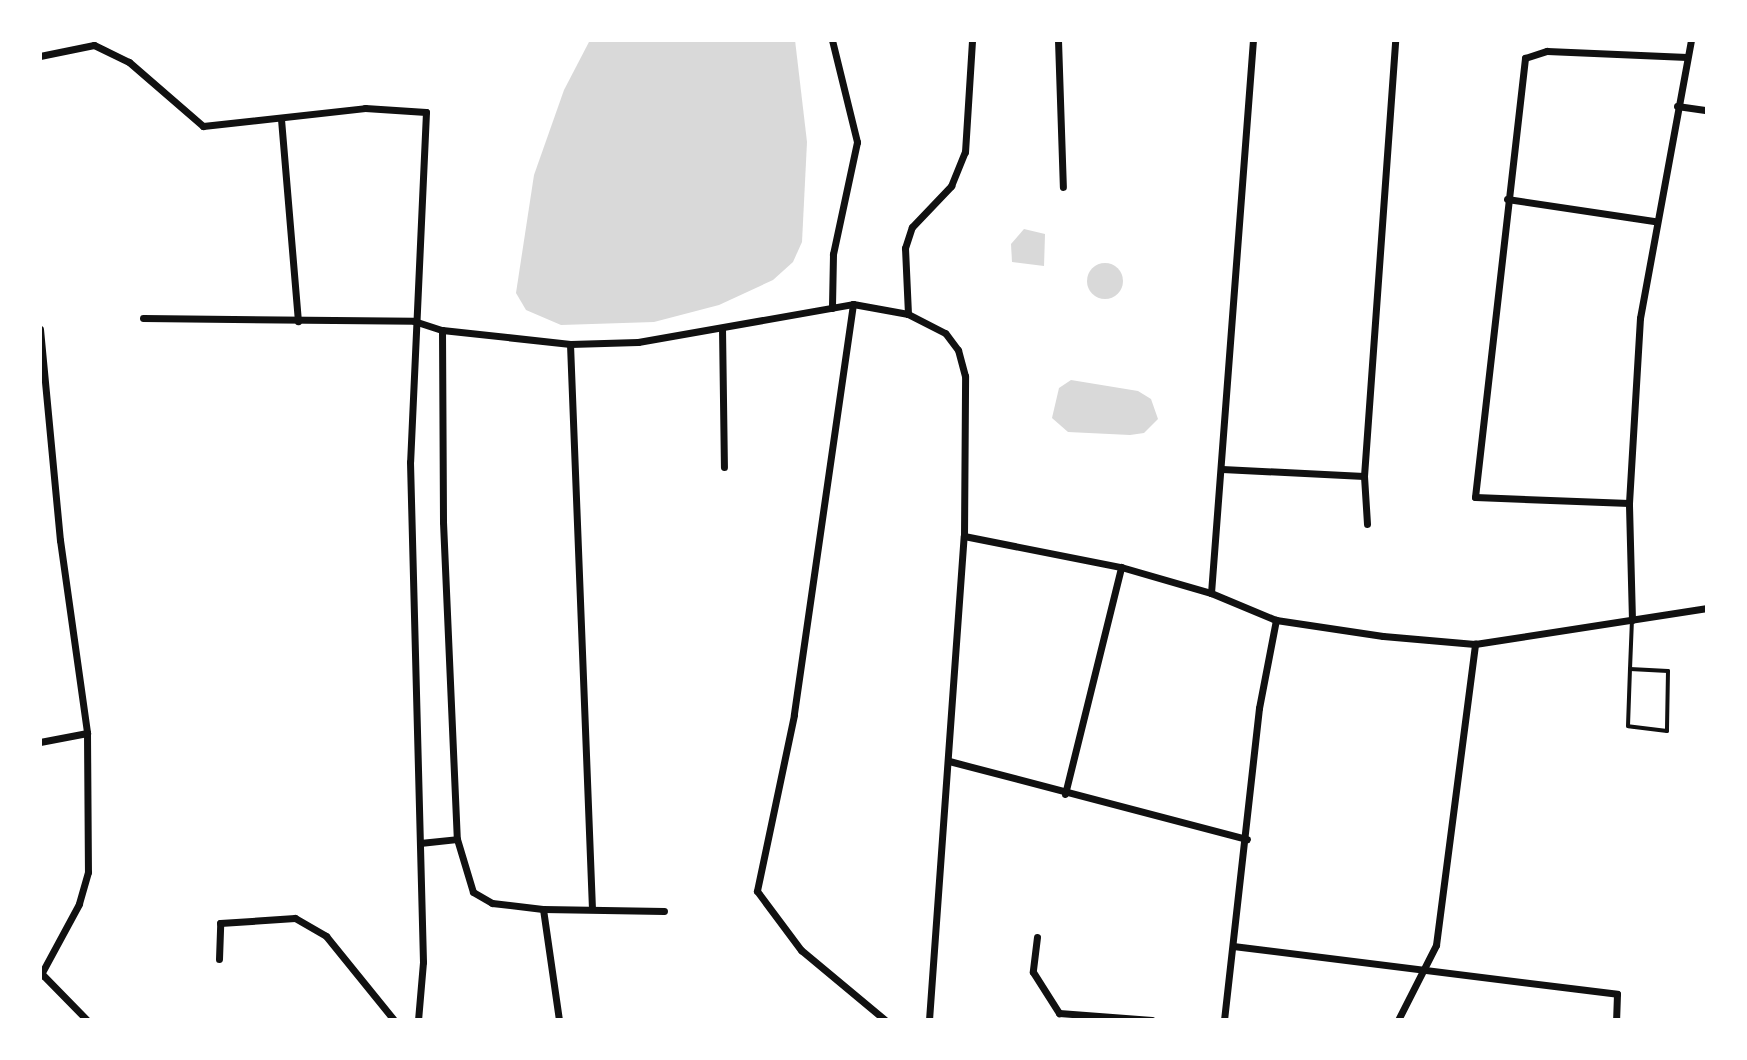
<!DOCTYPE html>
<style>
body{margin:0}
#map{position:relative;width:1747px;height:1060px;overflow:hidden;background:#fff;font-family:"Source Sans 3",sans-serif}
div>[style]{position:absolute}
.water>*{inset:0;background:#d9d9d9}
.round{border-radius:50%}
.service>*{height:4px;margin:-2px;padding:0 2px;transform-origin:2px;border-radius:2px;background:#111}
.minor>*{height:7px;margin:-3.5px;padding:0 3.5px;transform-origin:3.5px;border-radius:3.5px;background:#111}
span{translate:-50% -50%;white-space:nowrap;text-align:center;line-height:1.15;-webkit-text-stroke:8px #fff;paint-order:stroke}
.frame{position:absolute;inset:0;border:42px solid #fff;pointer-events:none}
</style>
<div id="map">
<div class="water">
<div style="clip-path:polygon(590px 40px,795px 40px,807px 142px,802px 242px,793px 262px,773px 280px,719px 305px,654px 322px,561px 325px,526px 310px,516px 293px,534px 175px,564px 90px)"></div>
<div style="clip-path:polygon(1024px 229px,1045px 234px,1044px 266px,1012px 262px,1011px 244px)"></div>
<div class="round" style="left:1087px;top:263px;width:36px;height:36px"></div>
<div style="clip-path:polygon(1071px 380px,1138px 391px,1151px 399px,1158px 419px,1144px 433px,1130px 435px,1068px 432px,1052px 418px,1059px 388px)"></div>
</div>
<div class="service">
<div style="left:1630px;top:669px;width:38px;rotate:3deg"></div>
<div style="left:1668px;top:671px;width:60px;rotate:91deg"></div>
<div style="left:1667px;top:731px;width:39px;rotate:-173deg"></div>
<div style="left:1628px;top:726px;width:57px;rotate:-88deg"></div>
<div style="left:1630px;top:669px;width:49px;rotate:-87.7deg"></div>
</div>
<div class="minor">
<div style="left:832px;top:40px;width:105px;rotate:76.2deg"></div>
<div style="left:857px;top:142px;width:115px;rotate:102.1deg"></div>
<div style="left:833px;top:254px;width:54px;rotate:91.1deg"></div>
<div style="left:1058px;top:40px;width:147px;rotate:88.1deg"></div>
<div style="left:40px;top:56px;width:55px;rotate:-11.5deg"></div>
<div style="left:94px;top:45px;width:39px;rotate:26deg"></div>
<div style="left:129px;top:62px;width:98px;rotate:40.9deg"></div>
<div style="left:203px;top:126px;width:163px;rotate:-6.3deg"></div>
<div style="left:365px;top:108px;width:61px;rotate:3.8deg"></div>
<div style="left:426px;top:112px;width:350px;rotate:92.6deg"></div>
<div style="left:410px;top:462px;width:500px;rotate:88.51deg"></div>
<div style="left:423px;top:962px;width:58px;rotate:94.9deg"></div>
<div style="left:1677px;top:106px;width:30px;rotate:8deg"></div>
<div style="left:281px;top:119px;width:203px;rotate:85.2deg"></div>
<div style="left:1507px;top:199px;width:150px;rotate:8.5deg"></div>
<div style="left:853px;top:304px;width:415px;rotate:98.2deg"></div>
<div style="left:794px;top:715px;width:180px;rotate:101.9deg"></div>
<div style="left:757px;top:891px;width:74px;rotate:53.3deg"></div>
<div style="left:801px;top:950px;width:109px;rotate:39.8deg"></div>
<div style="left:143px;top:318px;width:271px;rotate:0.6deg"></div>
<div style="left:414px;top:321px;width:29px;rotate:18deg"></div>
<div style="left:442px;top:330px;width:129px;rotate:6.2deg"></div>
<div style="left:570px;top:344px;width:68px;rotate:-1.7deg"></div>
<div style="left:638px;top:342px;width:218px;rotate:-10deg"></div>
<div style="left:853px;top:304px;width:56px;rotate:10.3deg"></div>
<div style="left:722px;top:328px;width:139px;rotate:89.2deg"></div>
<div style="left:40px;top:329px;width:212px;rotate:84.6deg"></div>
<div style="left:60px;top:540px;width:195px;rotate:82deg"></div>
<div style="left:87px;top:733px;width:139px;rotate:89.6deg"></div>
<div style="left:88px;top:872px;width:33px;rotate:106deg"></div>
<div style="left:79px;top:904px;width:82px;rotate:118.4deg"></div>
<div style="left:442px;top:330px;width:192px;rotate:89.7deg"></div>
<div style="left:443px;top:522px;width:317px;rotate:87.5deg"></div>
<div style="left:457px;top:839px;width:55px;rotate:73.2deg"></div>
<div style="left:473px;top:892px;width:22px;rotate:30deg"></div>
<div style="left:492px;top:903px;width:51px;rotate:6.7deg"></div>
<div style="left:543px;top:909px;width:112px;rotate:81.8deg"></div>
<div style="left:570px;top:344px;width:564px;rotate:87.77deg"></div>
<div style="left:1222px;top:469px;width:142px;rotate:2.8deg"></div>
<div style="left:1364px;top:476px;width:437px;rotate:-85.9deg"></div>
<div style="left:1364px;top:476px;width:48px;rotate:86.4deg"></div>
<div style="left:1629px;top:503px;width:154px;rotate:-177.8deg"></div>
<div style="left:1475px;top:497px;width:442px;rotate:-83.5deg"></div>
<div style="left:1525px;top:58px;width:23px;rotate:-18deg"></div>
<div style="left:1547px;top:51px;width:140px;rotate:2.5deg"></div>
<div style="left:964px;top:536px;width:160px;rotate:11.2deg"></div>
<div style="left:1121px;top:567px;width:94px;rotate:16.1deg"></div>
<div style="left:1211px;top:593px;width:70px;rotate:22.6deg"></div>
<div style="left:1276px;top:620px;width:108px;rotate:8.5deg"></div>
<div style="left:1383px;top:636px;width:92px;rotate:5deg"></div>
<div style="left:1475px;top:644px;width:235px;rotate:-8.8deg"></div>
<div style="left:1211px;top:593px;width:555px;rotate:-85.66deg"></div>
<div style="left:1632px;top:620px;width:117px;rotate:-91.5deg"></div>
<div style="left:1629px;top:503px;width:185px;rotate:-86.6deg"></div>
<div style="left:1640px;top:318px;width:283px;rotate:-79.6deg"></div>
<div style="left:40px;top:742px;width:48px;rotate:-10.8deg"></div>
<div style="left:949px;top:761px;width:308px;rotate:14.7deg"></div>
<div style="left:1065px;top:794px;width:234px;rotate:-76.1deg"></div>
<div style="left:420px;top:843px;width:37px;rotate:-6deg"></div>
<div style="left:543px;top:909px;width:121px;rotate:0.9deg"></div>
<div style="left:1037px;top:937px;width:35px;rotate:97deg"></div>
<div style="left:1033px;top:972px;width:49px;rotate:57.6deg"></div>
<div style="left:1059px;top:1013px;width:93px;rotate:4.3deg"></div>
<div style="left:1233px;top:946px;width:387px;rotate:7.1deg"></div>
<div style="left:1617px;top:994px;width:26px;rotate:92deg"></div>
<div style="left:219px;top:959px;width:36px;rotate:-88deg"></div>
<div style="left:220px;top:923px;width:75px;rotate:-3.8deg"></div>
<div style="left:295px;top:918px;width:36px;rotate:30deg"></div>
<div style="left:326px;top:936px;width:108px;rotate:51deg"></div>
<div style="left:40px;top:972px;width:67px;rotate:45.6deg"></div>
<div style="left:929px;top:1020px;width:485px;rotate:-85.9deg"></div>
<div style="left:964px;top:536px;width:160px;rotate:-89.6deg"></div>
<div style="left:965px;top:376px;width:27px;rotate:-105deg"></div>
<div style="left:958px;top:350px;width:21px;rotate:-127deg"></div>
<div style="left:945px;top:333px;width:42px;rotate:-152.8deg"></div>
<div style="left:908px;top:314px;width:66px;rotate:-92.6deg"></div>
<div style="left:905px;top:248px;width:22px;rotate:-72deg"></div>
<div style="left:912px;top:227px;width:57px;rotate:-46.4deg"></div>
<div style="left:951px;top:186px;width:37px;rotate:-68deg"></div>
<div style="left:965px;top:152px;width:112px;rotate:-86.4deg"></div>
<div style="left:1224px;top:1020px;width:314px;rotate:-83.6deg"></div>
<div style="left:1259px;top:708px;width:90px;rotate:-79.1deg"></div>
<div style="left:1398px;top:1020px;width:84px;rotate:-63.1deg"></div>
<div style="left:1436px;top:945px;width:304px;rotate:-82.6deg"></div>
</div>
<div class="frame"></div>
</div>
